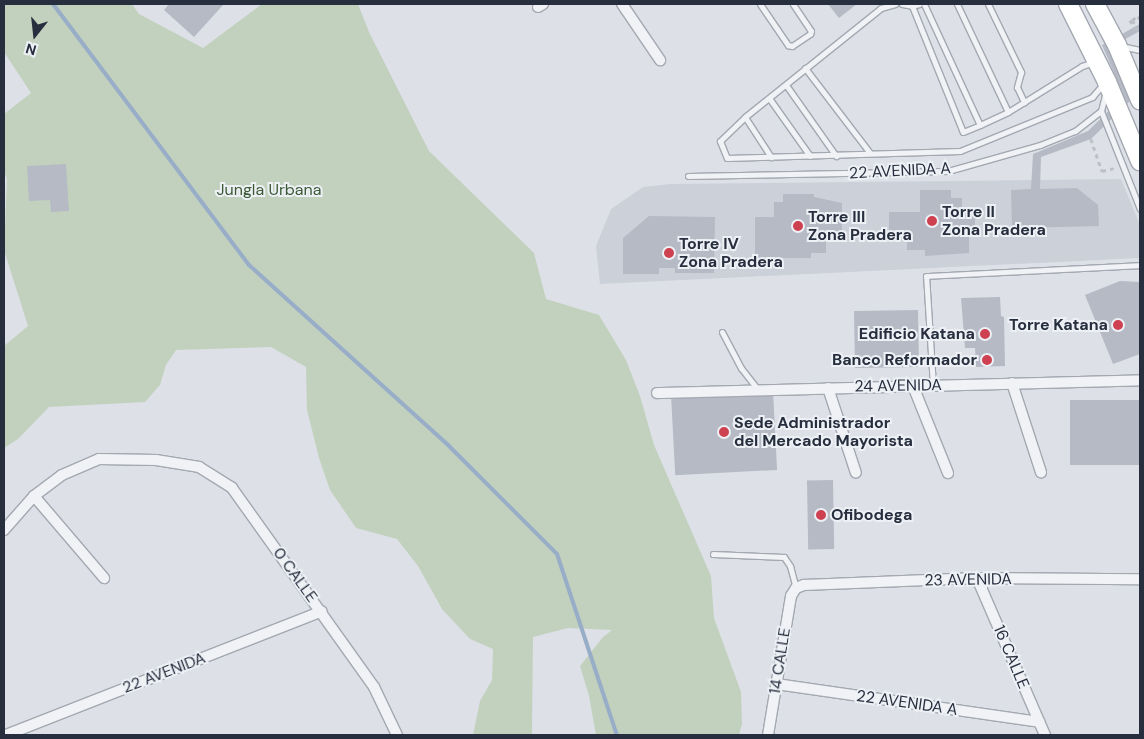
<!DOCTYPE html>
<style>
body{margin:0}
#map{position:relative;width:1144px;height:739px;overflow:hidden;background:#dde1e7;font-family:"DM Sans",sans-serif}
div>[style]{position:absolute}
.built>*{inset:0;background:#cbd0d9}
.green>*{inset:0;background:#c2d1be}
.stream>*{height:4px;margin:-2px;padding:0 2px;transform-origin:2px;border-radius:2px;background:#98adc7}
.building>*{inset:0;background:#b5bac4;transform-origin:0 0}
.path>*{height:2.5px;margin-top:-1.25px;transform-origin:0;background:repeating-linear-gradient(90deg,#bcbfc5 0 4px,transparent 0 8px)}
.roads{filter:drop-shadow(1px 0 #a3a8b1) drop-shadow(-1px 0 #a3a8b1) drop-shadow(0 1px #a3a8b1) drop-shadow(0 -1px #a3a8b1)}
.service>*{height:5px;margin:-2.5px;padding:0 2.5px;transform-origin:2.5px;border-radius:2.5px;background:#f0f2f5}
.minor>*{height:10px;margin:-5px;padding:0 5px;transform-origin:5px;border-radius:5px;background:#f0f2f5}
.trunk>*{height:18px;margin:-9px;padding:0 9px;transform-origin:9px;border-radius:9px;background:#fff}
.dots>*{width:14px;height:14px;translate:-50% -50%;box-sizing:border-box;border:2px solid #edf0f5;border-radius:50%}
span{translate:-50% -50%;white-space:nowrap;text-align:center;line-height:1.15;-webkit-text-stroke:4px #edf0f5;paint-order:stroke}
.street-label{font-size:16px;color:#272e3e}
.park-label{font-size:16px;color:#3a5934}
.poi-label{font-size:16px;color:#272e3e;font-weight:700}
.left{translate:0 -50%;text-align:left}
.right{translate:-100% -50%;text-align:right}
.frame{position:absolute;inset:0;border:5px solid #272e3e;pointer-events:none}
.north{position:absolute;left:10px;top:10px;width:50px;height:50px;-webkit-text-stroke:4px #edf0f5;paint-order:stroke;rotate:196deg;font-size:14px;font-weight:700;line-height:20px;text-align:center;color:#272e3e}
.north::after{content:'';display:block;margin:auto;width:18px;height:22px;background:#272e3e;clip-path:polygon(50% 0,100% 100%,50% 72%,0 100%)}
</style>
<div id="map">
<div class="built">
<div style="clip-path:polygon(1121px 179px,1140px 225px,1140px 258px,600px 284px,596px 246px,611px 209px,643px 187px,670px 184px)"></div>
</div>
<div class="green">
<div style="clip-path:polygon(4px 4px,132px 4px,139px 14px,203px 48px,262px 4px,358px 4px,369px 32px,429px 151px,534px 253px,546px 299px,599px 315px,626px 360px,640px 396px,654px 445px,711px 576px,714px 618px,741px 692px,742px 724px,739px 735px,596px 735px,589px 696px,580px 666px,603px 637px,612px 630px,568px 628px,533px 637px,532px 735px,473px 735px,480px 701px,492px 680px,493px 649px,470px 639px,442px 609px,418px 566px,397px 539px,356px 528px,330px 490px,319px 458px,307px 410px,306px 367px,271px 347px,176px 350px,166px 365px,160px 385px,145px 402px,49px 407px,18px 439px,4px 448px,4px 346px,28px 326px,4px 250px,7px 179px,4px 171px,4px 114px,31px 93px,4px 52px)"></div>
</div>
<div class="stream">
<div style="left:53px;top:4px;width:326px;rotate:53.1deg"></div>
<div style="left:249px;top:265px;width:268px;rotate:42.1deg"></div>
<div style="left:448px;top:445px;width:154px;rotate:45deg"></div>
<div style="left:557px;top:554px;width:191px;rotate:71.7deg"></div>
</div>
<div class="building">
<div style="clip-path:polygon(169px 4px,224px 4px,194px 37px,164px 10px)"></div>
<div style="clip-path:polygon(828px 4px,857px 4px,839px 18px)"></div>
<div style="clip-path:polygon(1140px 24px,1140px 31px,1111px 47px,1133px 98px,1091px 139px,1041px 157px,1040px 189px,1077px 188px,1098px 205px,1099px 226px,1012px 228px,1011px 190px,1031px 189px,1033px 154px,1088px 131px,1124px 96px,1102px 45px)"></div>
<div style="clip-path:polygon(66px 164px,69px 211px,51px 212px,50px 200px,29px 201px,27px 166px)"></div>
<div style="clip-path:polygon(920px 190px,951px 190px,951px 198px,962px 198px,962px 211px,975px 211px,975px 230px,969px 230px,969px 253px,925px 256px,925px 250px,907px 250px,907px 233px,889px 233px,889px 212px,920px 212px)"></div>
<div style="clip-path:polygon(783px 194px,814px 194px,814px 197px,842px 203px,842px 236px,826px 236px,826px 253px,811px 253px,811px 258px,755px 258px,755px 217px,774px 217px,774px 202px,783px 202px)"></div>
<div style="clip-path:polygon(649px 216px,715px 217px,714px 273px,675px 273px,675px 268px,659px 268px,659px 274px,623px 274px,623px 238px)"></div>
<div style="clip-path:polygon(1120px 281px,1140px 282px,1140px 354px,1113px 364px,1085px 295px)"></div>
<div style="clip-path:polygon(1000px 297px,1001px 316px,1004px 317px,1005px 366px,976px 367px,975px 348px,965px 348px,961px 298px)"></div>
<div style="left:918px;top:310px;width:57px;height:64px;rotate:89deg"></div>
<div style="left:773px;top:392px;width:78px;height:102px;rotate:87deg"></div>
<div style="left:1140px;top:400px;width:65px;height:70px;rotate:90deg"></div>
<div style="left:833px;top:480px;width:69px;height:26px;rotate:89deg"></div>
</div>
<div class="path">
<div style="left:1130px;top:20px;width:13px;rotate:58deg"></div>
<div style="left:1137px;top:31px;width:12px;rotate:-114deg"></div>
<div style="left:1132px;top:20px;width:7px;rotate:-34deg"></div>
<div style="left:1138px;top:16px;width:4px;rotate:63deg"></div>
<div style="left:1091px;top:139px;width:34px;rotate:71deg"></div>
<div style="left:1102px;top:171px;width:12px;rotate:-14deg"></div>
</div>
<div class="roads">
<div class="service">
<div style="left:760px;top:4px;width:50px;rotate:55.7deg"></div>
<div style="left:788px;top:45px;width:4px;rotate:14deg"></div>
<div style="left:792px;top:46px;width:22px;rotate:-34deg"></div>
<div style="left:810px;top:34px;width:3px;rotate:-72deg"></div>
<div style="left:811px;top:31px;width:32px;rotate:-124deg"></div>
<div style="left:895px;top:4px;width:15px;rotate:164deg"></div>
<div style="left:881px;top:8px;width:174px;rotate:141.3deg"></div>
<div style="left:745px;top:117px;width:35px;rotate:136deg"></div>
<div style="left:720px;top:141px;width:18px;rotate:68deg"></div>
<div style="left:727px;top:158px;width:233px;rotate:-1.7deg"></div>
<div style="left:960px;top:151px;width:143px;rotate:-22.2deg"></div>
<div style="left:1092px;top:97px;width:18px;rotate:-49deg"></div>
<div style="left:902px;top:4px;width:10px;rotate:11deg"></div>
<div style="left:919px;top:4px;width:7px;rotate:164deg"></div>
<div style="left:912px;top:6px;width:134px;rotate:68deg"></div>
<div style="left:962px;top:130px;width:2px;rotate:63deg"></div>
<div style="left:963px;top:132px;width:18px;rotate:-22deg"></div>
<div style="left:924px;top:4px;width:133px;rotate:65.2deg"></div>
<div style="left:980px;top:125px;width:31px;rotate:-25deg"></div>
<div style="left:1008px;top:112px;width:87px;rotate:-31.9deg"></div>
<div style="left:1082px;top:66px;width:13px;rotate:-18deg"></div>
<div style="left:957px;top:4px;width:119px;rotate:64.7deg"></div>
<div style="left:988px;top:4px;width:76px;rotate:64.1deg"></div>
<div style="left:1021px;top:72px;width:16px;rotate:105deg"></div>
<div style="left:1017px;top:87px;width:17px;rotate:65deg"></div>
<div style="left:1121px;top:46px;width:19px;rotate:12deg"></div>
<div style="left:805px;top:68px;width:107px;rotate:52.6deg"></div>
<div style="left:786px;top:85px;width:87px;rotate:54.8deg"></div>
<div style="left:769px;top:98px;width:71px;rotate:54.7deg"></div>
<div style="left:1101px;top:111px;width:105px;rotate:68.3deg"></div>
<div style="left:745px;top:117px;width:48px;rotate:57deg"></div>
<div style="left:688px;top:176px;width:260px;rotate:-1.1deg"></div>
<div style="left:948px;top:171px;width:96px;rotate:-15.8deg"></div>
<div style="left:1040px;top:145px;width:38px;rotate:-22deg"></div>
<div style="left:1075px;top:131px;width:33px;rotate:-38deg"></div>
<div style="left:1101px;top:111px;width:21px;rotate:-76deg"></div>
<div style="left:722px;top:332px;width:41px;rotate:62.2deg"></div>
<div style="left:741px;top:368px;width:28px;rotate:52deg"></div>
<div style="left:933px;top:386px;width:110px;rotate:-93.6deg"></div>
<div style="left:926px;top:276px;width:214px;rotate:-2.9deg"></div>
<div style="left:713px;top:554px;width:71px;rotate:2.4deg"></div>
<div style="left:784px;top:557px;width:11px;rotate:56deg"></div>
<div style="left:790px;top:566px;width:23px;rotate:75deg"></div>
</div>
<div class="minor">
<div style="left:622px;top:4px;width:68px;rotate:55.8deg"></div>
<div style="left:538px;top:7px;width:6px;rotate:-31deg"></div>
<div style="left:1012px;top:383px;width:94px;rotate:72deg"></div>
<div style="left:913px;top:386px;width:94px;rotate:68.1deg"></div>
<div style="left:828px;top:388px;width:89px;rotate:71.8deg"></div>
<div style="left:657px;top:393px;width:483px;rotate:-1.5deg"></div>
<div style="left:34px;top:496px;width:108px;rotate:49.5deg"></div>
<div style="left:4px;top:530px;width:45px;rotate:-48.6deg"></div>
<div style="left:34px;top:496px;width:35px;rotate:-37deg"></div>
<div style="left:62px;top:475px;width:40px;rotate:-23.4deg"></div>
<div style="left:99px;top:459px;width:57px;rotate:1deg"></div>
<div style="left:156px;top:460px;width:44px;rotate:9.2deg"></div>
<div style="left:199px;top:467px;width:39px;rotate:32deg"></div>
<div style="left:232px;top:488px;width:244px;rotate:54.5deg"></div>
<div style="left:374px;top:687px;width:53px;rotate:64.4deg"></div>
<div style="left:977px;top:578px;width:171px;rotate:66.6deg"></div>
<div style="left:776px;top:684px;width:266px;rotate:8.2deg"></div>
<div style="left:6px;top:735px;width:339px;rotate:-21.4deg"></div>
<div style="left:768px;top:735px;width:141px;rotate:-80.6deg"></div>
<div style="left:791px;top:596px;width:9px;rotate:-58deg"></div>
<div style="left:796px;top:588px;width:9px;rotate:-21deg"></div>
<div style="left:804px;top:585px;width:173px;rotate:-2.3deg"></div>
<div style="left:977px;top:578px;width:163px;rotate:0.4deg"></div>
</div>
<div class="trunk">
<div style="left:1068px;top:4px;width:87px;rotate:63.4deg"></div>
<div style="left:1107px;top:82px;width:86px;rotate:67.3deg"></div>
<div style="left:1095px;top:4px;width:47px;rotate:61.8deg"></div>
<div style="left:1117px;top:45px;width:60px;rotate:67.3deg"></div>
</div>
</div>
<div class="dots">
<div style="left:932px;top:221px;background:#cd4151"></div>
<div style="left:798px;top:226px;background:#cd4151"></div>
<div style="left:669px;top:253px;background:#cd4151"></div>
<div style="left:1118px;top:325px;background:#cd4151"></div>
<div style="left:985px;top:334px;background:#cd4151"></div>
<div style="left:987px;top:360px;background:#cd4151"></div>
<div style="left:724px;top:432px;background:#cd4151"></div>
<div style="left:821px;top:515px;background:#cd4151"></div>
</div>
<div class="street-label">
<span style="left:900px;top:171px;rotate:-3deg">22 AVENIDA A</span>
<span style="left:898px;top:386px;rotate:-1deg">24 AVENIDA</span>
<span style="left:295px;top:575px;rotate:54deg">0 CALLE</span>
<span style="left:968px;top:580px;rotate:-1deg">23 AVENIDA</span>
<span style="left:1011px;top:657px;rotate:67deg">16 CALLE</span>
<span style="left:780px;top:661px;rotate:-81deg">14 CALLE</span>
<span style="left:164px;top:673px;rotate:-21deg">22 AVENIDA</span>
<span style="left:907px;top:703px;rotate:8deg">22 AVENIDA A</span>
</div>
<div class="park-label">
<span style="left:269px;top:190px">Jungla Urbana</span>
</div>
<div class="poi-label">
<span class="left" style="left:942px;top:221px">Torre II<br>Zona Pradera</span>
<span class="left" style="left:808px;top:226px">Torre III<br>Zona Pradera</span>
<span class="left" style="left:679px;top:253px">Torre IV<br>Zona Pradera</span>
<span class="right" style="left:1108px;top:325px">Torre Katana</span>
<span class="right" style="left:975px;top:334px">Edificio Katana</span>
<span class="right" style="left:977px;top:360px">Banco Reformador</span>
<span class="left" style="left:734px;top:432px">Sede Administrador<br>del Mercado Mayorista</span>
<span class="left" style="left:831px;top:515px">Ofibodega</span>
</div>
<div class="frame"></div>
<div class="north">N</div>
</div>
